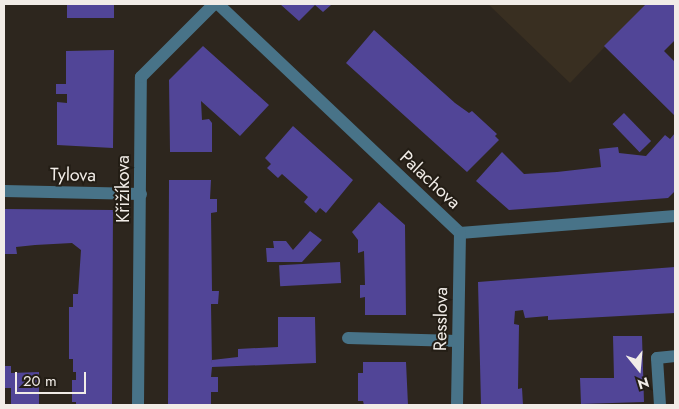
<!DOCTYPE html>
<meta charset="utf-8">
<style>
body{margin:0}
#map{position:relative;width:679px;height:409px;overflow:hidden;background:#2d261e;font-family:Jost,sans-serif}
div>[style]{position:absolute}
.built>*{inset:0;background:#392f21}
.building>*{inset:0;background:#514597;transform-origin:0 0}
.service>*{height:12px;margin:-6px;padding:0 6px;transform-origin:6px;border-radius:6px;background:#487388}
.minor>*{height:12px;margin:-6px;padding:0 6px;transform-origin:6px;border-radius:6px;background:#487388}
span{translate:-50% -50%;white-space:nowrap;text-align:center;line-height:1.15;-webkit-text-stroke:4px #231d15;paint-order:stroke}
.street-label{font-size:18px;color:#f1ece7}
.frame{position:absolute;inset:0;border:5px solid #f1ece7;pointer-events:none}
.north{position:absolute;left:614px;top:344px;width:50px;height:50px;-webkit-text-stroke:4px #231d15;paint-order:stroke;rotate:163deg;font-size:14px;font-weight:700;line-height:20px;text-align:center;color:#f1ece7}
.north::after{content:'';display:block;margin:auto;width:18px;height:22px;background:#f1ece7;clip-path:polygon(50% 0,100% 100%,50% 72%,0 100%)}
.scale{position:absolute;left:15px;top:372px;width:71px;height:22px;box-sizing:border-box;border:2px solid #f1ece7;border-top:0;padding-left:6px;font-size:15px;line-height:18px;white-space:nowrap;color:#f1ece7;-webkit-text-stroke:4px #231d15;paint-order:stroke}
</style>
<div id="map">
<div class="built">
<div style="clip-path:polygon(488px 4px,646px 4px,570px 83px)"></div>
</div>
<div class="building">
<div style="left:67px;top:4px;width:47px;height:14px"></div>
<div style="clip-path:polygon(280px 4px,330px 4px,331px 5px,323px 12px,315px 5px,299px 21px)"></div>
<div style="clip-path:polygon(646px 4px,675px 4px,675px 40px,664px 51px,675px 62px,675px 116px,604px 46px)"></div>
<div style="clip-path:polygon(374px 30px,455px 103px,469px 113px,472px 111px,497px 134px,495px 136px,499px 140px,467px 172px,346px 63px)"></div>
<div style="clip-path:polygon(203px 46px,269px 105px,240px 136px,201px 101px,202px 120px,209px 119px,212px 123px,212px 152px,170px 152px,169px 80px)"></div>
<div style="clip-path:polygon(114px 50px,113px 148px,57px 145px,57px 102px,67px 103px,67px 94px,56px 94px,56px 84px,66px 84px,66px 51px)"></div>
<div style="left:624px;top:113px;width:39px;height:16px;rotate:46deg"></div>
<div style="clip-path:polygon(293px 126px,353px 180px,326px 213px,320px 208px,316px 213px,304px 202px,308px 197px,282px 174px,278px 178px,267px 168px,271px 164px,265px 158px)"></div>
<div style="clip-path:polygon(675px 133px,675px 191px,668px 198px,509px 210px,476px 181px,502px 152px,524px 174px,557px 172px,601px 167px,599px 149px,618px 147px,619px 153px,646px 156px,665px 135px,670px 139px)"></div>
<div style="clip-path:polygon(169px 180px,211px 180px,210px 199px,217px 199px,217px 212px,211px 213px,212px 291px,219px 291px,218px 304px,211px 304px,212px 365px,212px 360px,238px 357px,238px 349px,278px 347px,278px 317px,315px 317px,316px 363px,212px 367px,211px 377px,218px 377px,218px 392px,211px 392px,211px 405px,168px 405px)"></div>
<div style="clip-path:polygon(379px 202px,405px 225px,406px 315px,365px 315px,365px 297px,360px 298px,360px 285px,365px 285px,364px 251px,358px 253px,358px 240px,352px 232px)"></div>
<div style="clip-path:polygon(4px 209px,113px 210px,112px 405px,76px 405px,76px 402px,72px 402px,72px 380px,76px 380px,76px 372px,73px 372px,73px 359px,69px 359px,69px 307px,73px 307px,73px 294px,78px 294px,81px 250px,72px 243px,35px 245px,16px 247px,17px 254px,4px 254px)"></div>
<div style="clip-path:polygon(310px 231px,322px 240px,302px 262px,267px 262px,266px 248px,274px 248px,273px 241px,286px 241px,293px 250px)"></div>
<div style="left:340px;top:262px;width:21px;height:61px;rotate:87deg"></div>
<div style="clip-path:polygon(675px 267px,675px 313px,548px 320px,548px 316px,525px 318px,523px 310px,515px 311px,514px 324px,519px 325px,518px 389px,522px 388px,523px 405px,481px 405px,478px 282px)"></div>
<div style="clip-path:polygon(613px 336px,642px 336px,644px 402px,581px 404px,580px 378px,614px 378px)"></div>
<div style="clip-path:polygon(363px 362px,406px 362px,408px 405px,364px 405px,363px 401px,358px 401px,358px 373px,363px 373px)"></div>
<div style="clip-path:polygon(4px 366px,11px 366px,11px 373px,39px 372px,39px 405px,11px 405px,11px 388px,4px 388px)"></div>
</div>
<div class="service">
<div style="left:348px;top:338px;width:110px;rotate:1.6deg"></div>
<div style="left:660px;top:405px;width:47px;rotate:-93.7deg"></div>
<div style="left:657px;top:358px;width:18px;rotate:-6deg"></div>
</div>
<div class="minor">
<div style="left:218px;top:4px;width:333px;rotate:43.4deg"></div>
<div style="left:460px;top:233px;width:216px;rotate:-4.5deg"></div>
<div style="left:4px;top:191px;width:137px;rotate:1.3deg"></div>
<div style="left:138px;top:405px;width:328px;rotate:-89.5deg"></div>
<div style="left:141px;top:77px;width:103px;rotate:-45deg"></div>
<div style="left:457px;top:405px;width:172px;rotate:-89deg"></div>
</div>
<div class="street-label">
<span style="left:73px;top:175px;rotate:1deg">Tylova</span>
<span style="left:430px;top:180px;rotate:43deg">Palachova</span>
<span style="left:123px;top:189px;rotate:-90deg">Křižíkova</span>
<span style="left:441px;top:319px;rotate:-89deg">Resslova</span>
</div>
<div class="frame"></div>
<div class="north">N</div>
<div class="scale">20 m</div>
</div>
